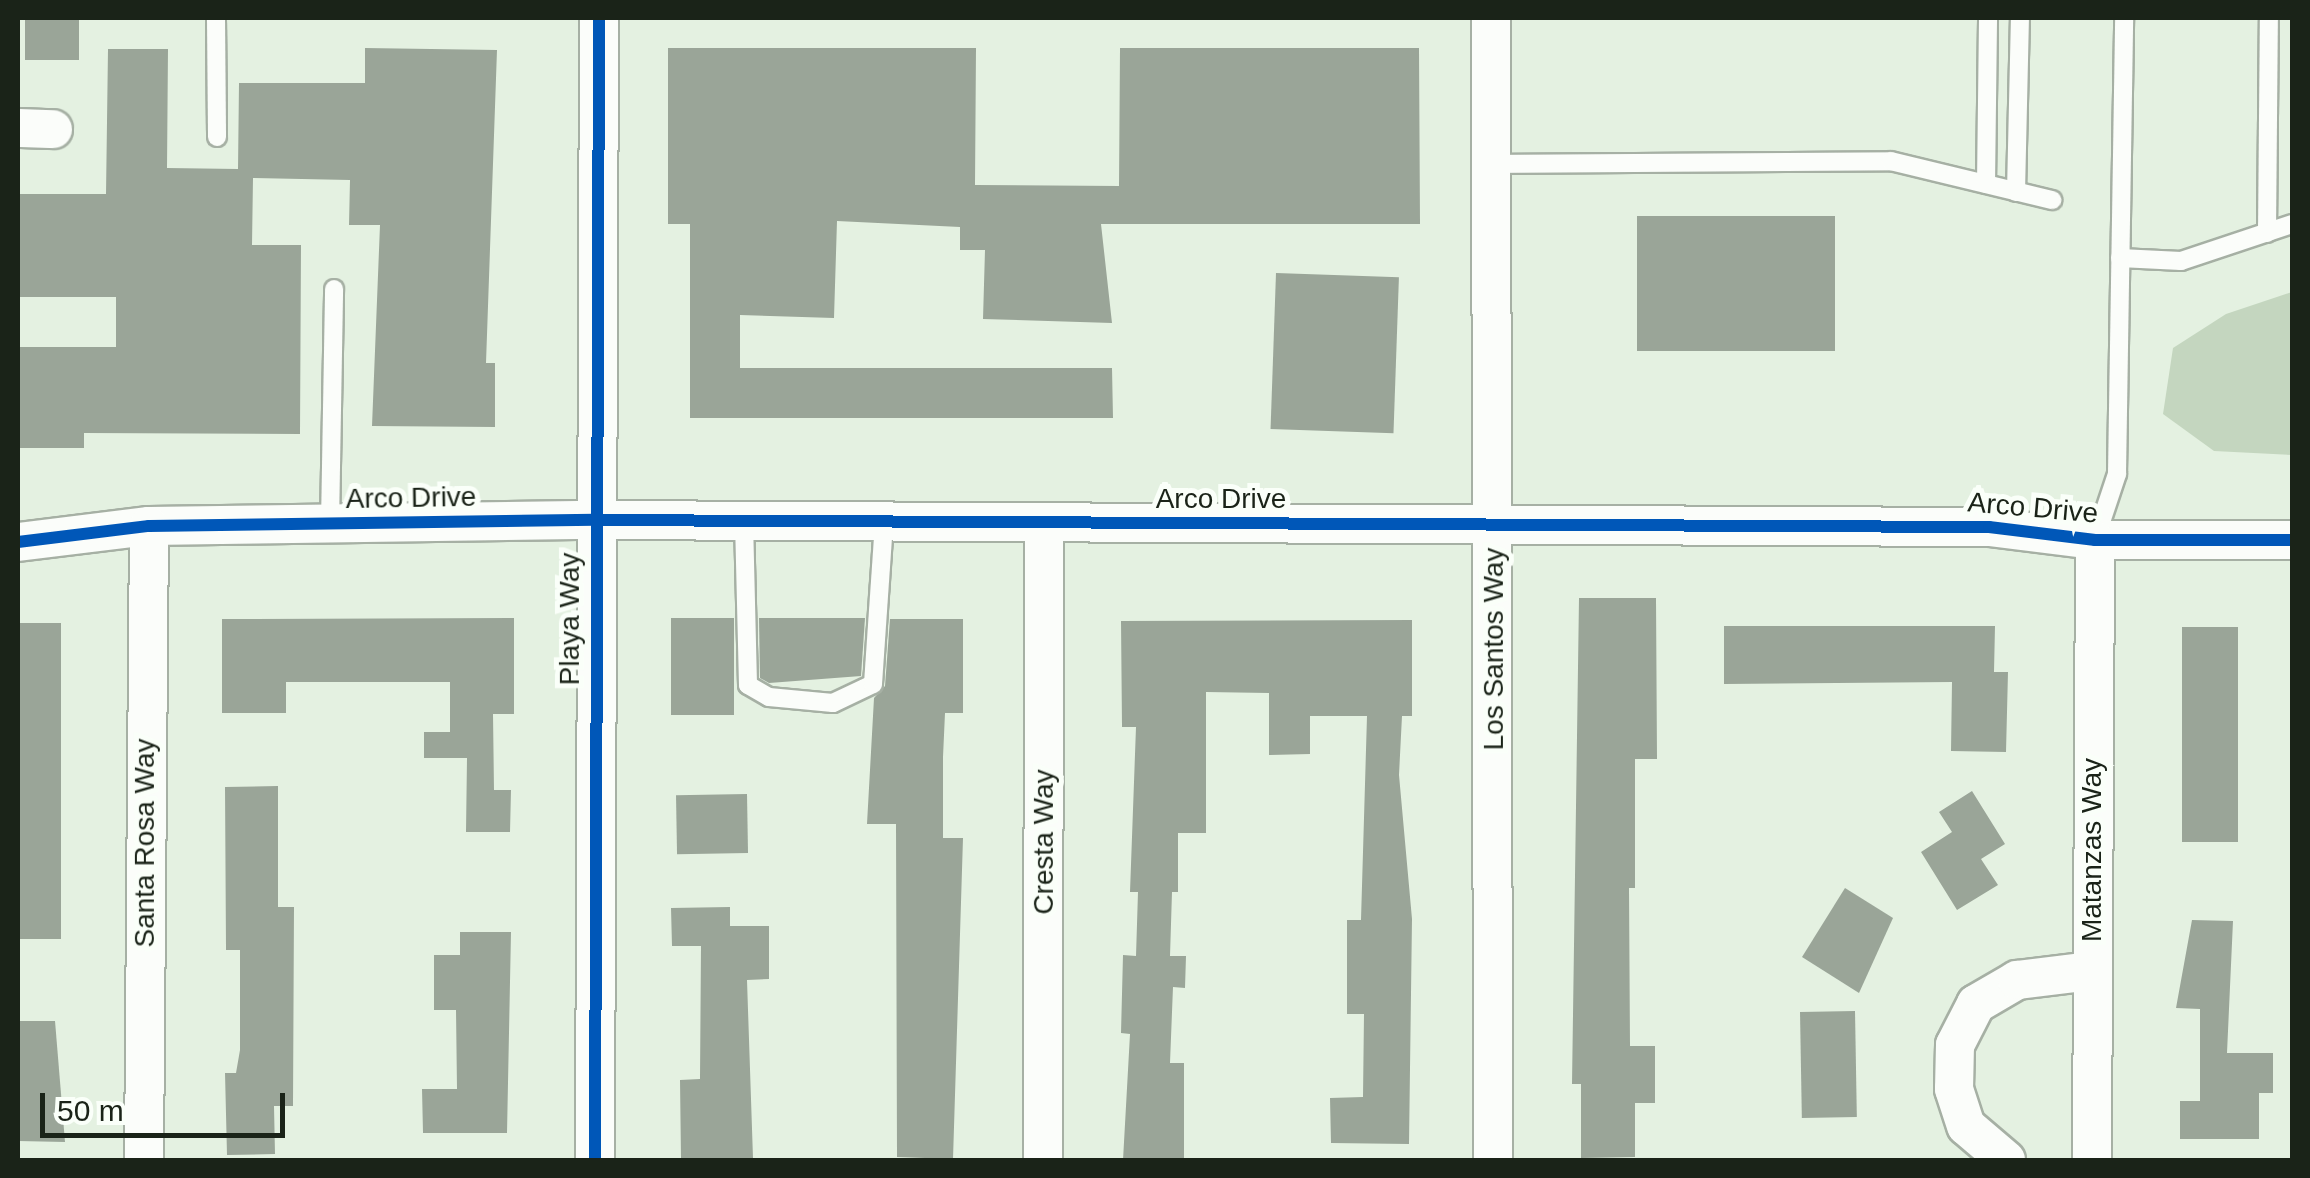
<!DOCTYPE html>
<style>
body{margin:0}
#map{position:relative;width:2310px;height:1178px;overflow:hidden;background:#e4f1e1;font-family:Helvetica,sans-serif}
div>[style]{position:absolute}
.forest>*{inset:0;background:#c4d6bf}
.building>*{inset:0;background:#9aa598;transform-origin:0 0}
.roads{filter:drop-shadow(2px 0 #a6b0a4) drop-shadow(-2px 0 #a6b0a4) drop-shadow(0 2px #a6b0a4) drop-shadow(0 -2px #a6b0a4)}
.lane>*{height:18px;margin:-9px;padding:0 9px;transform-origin:9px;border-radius:9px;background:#fbfdfa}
.street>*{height:38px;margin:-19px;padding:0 19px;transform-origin:19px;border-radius:19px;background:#fbfdfa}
.cycleway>*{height:12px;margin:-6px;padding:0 6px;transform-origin:6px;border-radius:6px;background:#0057b8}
span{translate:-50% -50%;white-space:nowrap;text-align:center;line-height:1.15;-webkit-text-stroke:10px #fafff9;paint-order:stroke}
.street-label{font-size:28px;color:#1a2318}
.frame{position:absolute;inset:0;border:20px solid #1a2318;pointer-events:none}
.scale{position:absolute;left:40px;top:1093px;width:245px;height:45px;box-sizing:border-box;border:5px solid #1a2318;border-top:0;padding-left:12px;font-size:30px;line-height:35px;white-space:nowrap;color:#1a2318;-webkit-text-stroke:8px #fafff9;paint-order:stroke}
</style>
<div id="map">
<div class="forest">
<div style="clip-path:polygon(2292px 292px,2292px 455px,2214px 451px,2163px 414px,2173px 348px,2226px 314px)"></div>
</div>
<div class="building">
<div style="left:25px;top:18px;width:54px;height:42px"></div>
<div style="clip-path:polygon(365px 48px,497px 50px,486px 363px,495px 363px,495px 427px,372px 426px,380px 225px,349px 225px,350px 180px,253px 178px,252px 245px,301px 245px,300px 434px,84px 433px,84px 448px,18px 448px,18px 347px,116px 347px,116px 297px,18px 297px,18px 194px,106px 194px,108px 49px,168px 49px,167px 168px,238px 169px,239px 83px,365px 83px)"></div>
<div style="clip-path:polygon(668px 48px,976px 48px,975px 185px,1119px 186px,1120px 48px,1419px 48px,1420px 224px,1101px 224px,1112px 323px,983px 319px,985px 250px,960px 250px,960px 227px,837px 221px,834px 318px,740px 315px,740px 368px,1112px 368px,1113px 418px,690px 418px,690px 224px,668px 224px)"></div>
<div style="left:1835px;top:216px;width:135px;height:198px;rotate:90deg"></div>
<div style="left:1276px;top:273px;width:123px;height:156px;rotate:2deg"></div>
<div style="clip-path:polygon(1579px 598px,1656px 598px,1657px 759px,1635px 759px,1635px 888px,1629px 888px,1630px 1046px,1655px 1046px,1655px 1103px,1635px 1103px,1635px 1157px,1581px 1158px,1581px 1084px,1572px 1084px)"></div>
<div style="clip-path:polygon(514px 618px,514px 714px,493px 714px,494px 790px,511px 790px,510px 832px,466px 832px,467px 758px,424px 758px,424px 732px,450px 732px,450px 682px,286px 682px,286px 713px,222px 713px,222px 619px)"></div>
<div style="left:671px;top:618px;width:63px;height:97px"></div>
<div style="clip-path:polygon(759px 618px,865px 618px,861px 676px,769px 683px,760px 678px)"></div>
<div style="clip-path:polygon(890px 619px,963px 619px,963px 713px,945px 713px,943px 757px,943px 838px,963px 838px,953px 1159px,897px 1157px,896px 824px,867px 824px,874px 698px,885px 686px)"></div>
<div style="clip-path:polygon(1412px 620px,1412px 716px,1402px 716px,1399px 775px,1412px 919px,1409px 1144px,1331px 1143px,1330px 1098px,1363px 1097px,1364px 1014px,1347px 1014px,1347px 920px,1361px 920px,1367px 716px,1310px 716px,1310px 754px,1269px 755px,1269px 693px,1206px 692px,1206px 833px,1178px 833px,1178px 892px,1172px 892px,1170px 956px,1186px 956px,1185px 988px,1173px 987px,1170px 1063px,1184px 1063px,1184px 1160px,1123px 1160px,1130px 1034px,1121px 1033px,1123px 955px,1136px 956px,1138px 892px,1130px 892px,1136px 727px,1122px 727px,1121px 621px)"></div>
<div style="left:18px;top:623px;width:43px;height:316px"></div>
<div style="clip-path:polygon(1724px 626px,1995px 626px,1994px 672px,2008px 672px,2006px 752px,1951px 751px,1952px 682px,1724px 684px)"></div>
<div style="left:2238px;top:627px;width:215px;height:56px;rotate:90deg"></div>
<div style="clip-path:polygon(278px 786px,278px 907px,294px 907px,293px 1106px,274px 1106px,275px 1154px,227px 1155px,225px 1073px,236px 1073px,240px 1050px,240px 950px,226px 950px,225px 787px)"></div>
<div style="clip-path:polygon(1972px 791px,2005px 844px,1981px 859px,1998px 885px,1957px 910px,1921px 852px,1952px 832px,1939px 812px)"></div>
<div style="left:747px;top:794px;width:59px;height:71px;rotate:89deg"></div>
<div style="clip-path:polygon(1845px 888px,1893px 918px,1859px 993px,1802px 957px)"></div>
<div style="clip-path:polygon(730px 907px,730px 926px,769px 926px,769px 979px,747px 980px,753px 1158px,681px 1159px,680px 1080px,700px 1079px,701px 946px,672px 946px,671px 908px)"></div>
<div style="clip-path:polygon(2192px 920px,2233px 921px,2227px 1053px,2273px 1053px,2273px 1093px,2259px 1093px,2259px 1139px,2180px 1139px,2180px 1101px,2200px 1101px,2200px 1009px,2176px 1008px)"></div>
<div style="clip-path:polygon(460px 932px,511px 932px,507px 1133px,423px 1133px,422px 1089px,457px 1089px,456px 1010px,434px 1010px,434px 955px,460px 955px)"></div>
<div style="left:1855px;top:1011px;width:106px;height:55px;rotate:89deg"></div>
<div style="clip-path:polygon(18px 1021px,55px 1021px,65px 1142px,18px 1141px)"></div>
</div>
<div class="roads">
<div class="lane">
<div style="left:216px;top:18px;width:119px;rotate:89.5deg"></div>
<div style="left:1492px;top:164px;width:399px;rotate:-0.4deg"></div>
<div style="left:1891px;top:161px;width:166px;rotate:13.6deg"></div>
<div style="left:1986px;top:184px;width:166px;rotate:-89.3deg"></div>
<div style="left:2016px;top:192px;width:174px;rotate:-88.7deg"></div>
<div style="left:2267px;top:233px;width:215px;rotate:-89.5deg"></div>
<div style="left:2120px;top:258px;width:61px;rotate:2.8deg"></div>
<div style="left:2181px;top:261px;width:117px;rotate:-18.4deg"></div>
<div style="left:744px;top:521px;width:164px;rotate:88.6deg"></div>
<div style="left:748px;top:685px;width:24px;rotate:30deg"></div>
<div style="left:769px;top:697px;width:64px;rotate:5.4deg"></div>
<div style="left:833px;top:703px;width:44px;rotate:-25.4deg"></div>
<div style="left:873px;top:684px;width:162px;rotate:-86.1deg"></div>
<div style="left:330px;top:524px;width:235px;rotate:-89deg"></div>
<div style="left:2095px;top:540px;width:70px;rotate:-71.6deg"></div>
<div style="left:2117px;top:474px;width:456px;rotate:-89.1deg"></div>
</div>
<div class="street">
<div style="left:1491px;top:18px;width:1142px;rotate:89.9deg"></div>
<div style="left:18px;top:128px;width:35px;rotate:2deg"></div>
<div style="left:18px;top:542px;width:132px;rotate:-7deg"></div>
<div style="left:149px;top:526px;width:446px;rotate:-0.8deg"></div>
<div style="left:595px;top:520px;width:1394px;rotate:0.29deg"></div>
<div style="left:1989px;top:527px;width:107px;rotate:7deg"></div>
<div style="left:2095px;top:540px;width:197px"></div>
<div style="left:144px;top:1160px;width:634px;rotate:-89.55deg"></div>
<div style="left:595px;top:1160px;width:1142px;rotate:-89.8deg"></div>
<div style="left:1043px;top:1160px;width:636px;rotate:-89.91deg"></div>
<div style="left:2006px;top:1160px;width:52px;rotate:-139.6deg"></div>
<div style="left:1966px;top:1126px;width:39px;rotate:-108deg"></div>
<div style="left:1954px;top:1089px;width:44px;rotate:-88.7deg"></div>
<div style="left:1955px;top:1045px;width:46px;rotate:-62.9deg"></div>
<div style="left:1976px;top:1004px;width:48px;rotate:-30.3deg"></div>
<div style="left:2017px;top:980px;width:75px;rotate:-6.9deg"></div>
<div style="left:2092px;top:1160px;width:620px;rotate:-89.72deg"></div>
</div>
</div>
<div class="cycleway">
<div style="left:18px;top:542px;width:132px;rotate:-7deg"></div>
<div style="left:149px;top:526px;width:446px;rotate:-0.8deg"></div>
<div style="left:595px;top:520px;width:1394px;rotate:0.29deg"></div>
<div style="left:1989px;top:527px;width:107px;rotate:7deg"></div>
<div style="left:2095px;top:540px;width:197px"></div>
<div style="left:595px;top:1160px;width:1142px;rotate:-89.8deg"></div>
</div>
<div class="street-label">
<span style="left:411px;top:498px;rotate:-1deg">Arco Drive</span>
<span style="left:1221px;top:499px">Arco Drive</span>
<span style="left:2033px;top:508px;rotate:5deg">Arco Drive</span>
<span style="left:570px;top:619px;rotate:-90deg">Playa Way</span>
<span style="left:1494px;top:649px;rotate:-90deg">Los Santos Way</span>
<span style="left:1044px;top:842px;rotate:-90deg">Cresta Way</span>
<span style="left:145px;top:843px;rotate:-90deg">Santa Rosa Way</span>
<span style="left:2092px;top:850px;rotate:-90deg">Matanzas Way</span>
</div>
<div class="frame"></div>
<div class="scale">50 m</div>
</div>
